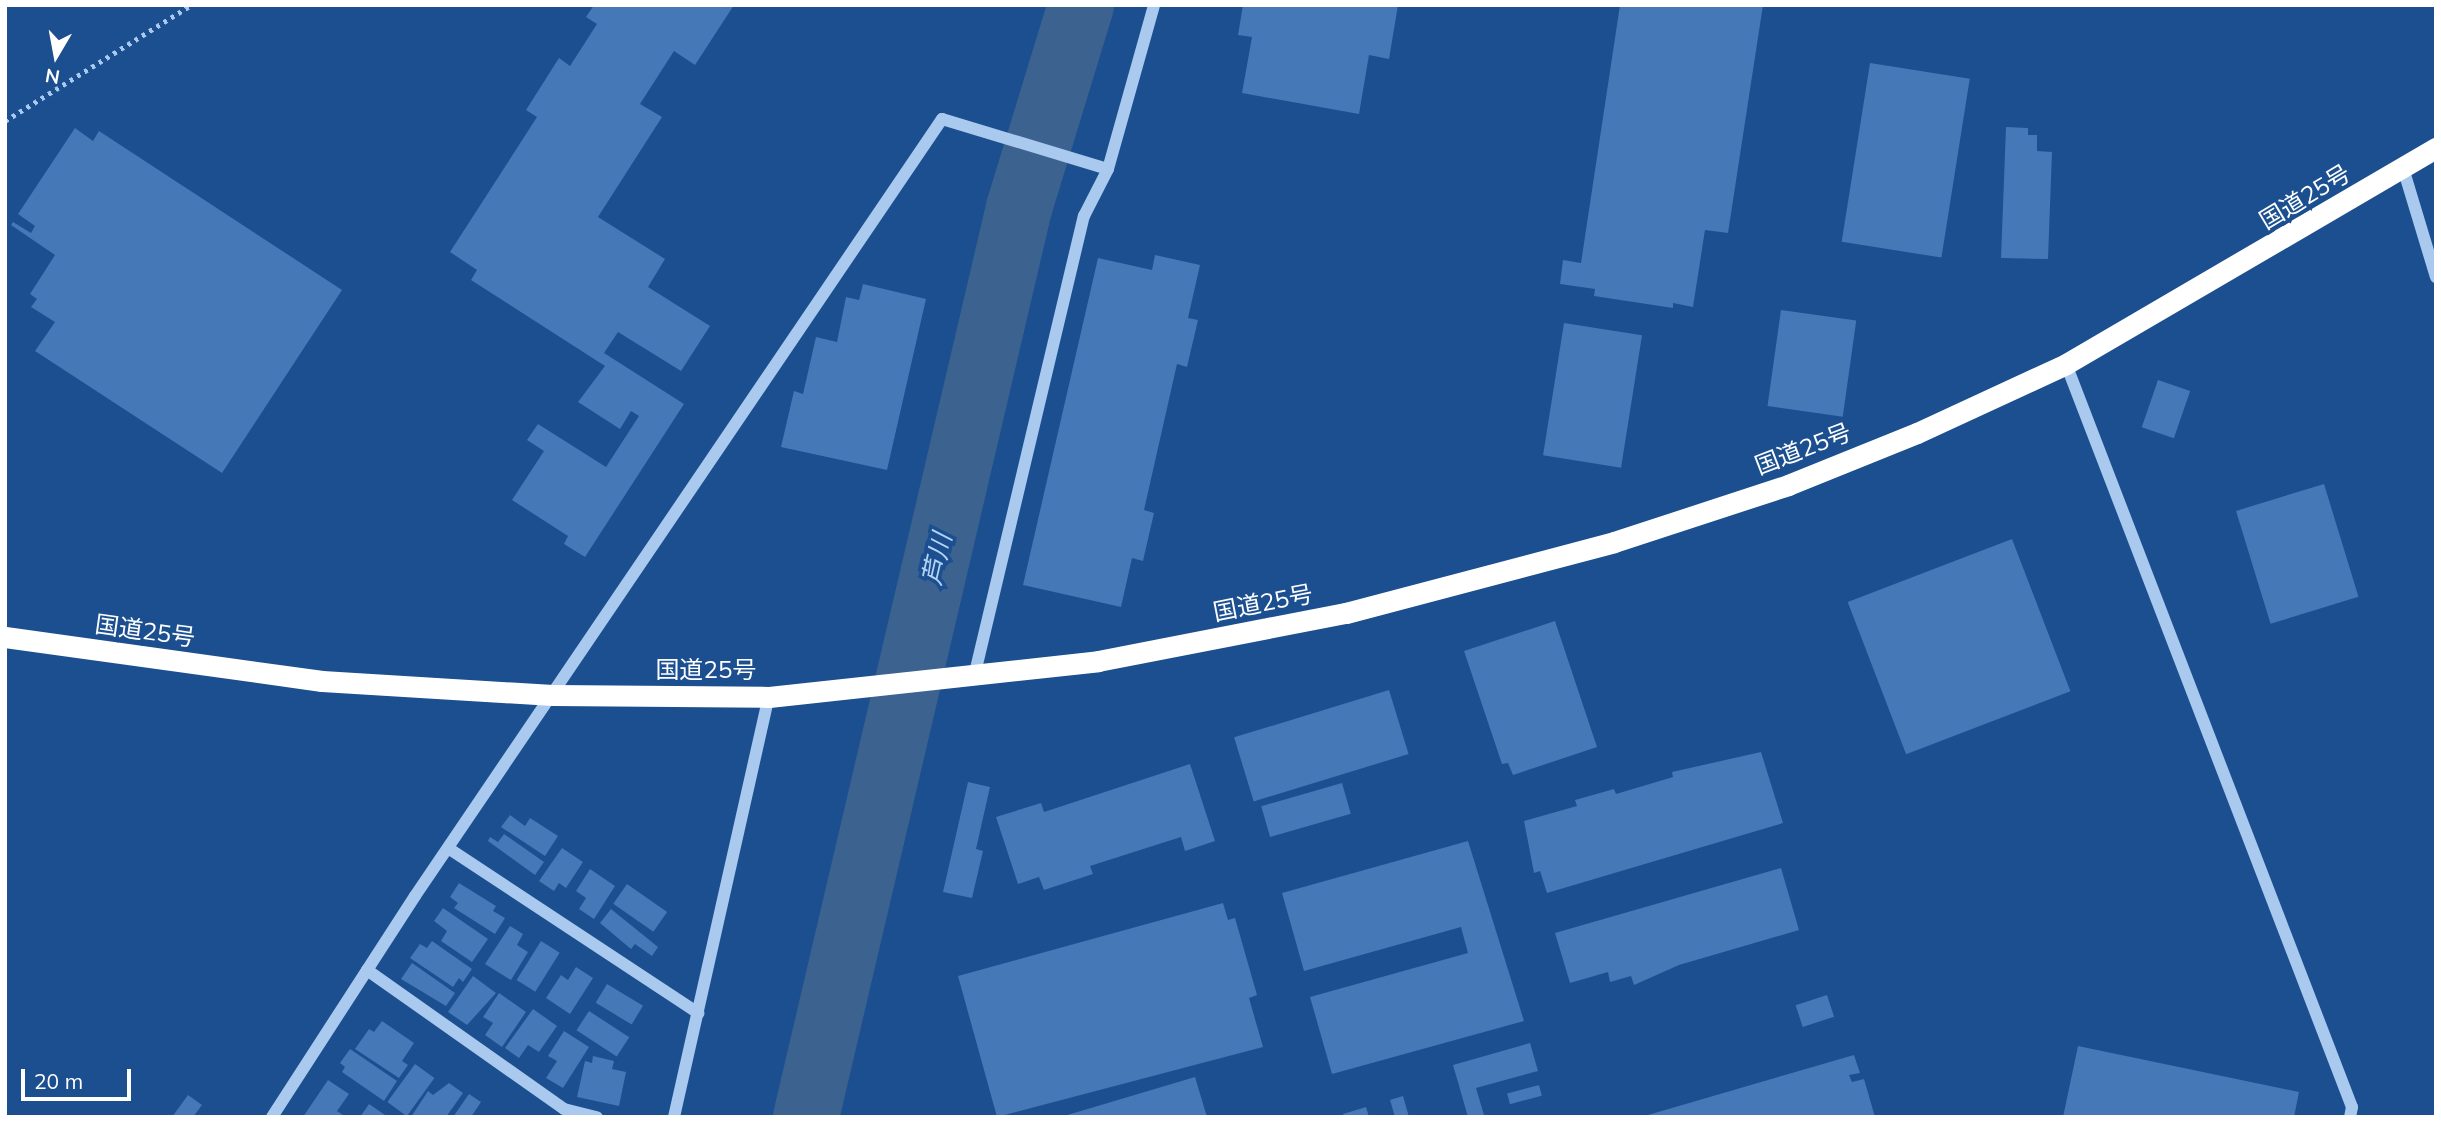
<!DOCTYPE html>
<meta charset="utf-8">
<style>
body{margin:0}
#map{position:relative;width:2441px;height:1122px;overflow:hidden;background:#1b4f8f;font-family:Mulish,"Noto Sans JP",sans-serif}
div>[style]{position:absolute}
.river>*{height:66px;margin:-33px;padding:0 33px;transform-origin:33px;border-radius:33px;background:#3c6290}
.building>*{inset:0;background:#4478b7;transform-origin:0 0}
.path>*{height:4.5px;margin-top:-2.25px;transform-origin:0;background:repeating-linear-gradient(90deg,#a9c9ee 0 3.5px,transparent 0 8.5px)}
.minor>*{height:12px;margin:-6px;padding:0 6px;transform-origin:6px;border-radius:6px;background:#a9c9ee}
.highway>*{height:21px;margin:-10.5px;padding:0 10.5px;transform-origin:10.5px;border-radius:10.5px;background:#fff}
span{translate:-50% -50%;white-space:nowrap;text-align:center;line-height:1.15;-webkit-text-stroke:7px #1b4f8f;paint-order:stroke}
.street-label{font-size:24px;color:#fff}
.water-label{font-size:26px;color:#b5d3f5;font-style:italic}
.frame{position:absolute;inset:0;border:7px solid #fff;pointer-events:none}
.north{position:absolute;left:21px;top:21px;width:70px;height:70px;-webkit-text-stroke:5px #1b4f8f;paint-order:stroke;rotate:190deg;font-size:19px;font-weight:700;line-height:28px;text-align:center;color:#fff}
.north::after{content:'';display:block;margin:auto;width:24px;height:32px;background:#fff;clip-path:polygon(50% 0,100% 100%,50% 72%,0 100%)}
.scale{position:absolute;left:21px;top:1069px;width:110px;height:32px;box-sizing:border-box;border:4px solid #fff;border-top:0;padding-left:9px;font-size:21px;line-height:24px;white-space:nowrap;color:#fff;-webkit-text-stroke:5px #1b4f8f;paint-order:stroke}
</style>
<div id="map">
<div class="river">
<div style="left:806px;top:1117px;width:934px;rotate:-76.81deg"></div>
<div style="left:1019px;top:208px;width:212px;rotate:-73deg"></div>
</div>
<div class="building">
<div style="clip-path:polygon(594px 5px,734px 5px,695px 65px,674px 51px,640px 104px,662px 117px,598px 217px,665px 259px,648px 287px,710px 326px,681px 371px,618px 332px,604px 353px,684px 404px,585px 557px,564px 544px,568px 536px,512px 500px,544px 451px,527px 440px,538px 424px,606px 467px,639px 416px,631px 411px,620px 429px,578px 402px,605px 366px,471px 280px,477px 270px,450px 252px,537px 117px,526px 110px,559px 58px,570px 66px,597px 24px,586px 17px)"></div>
<div style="clip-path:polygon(1243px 5px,1398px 5px,1389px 59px,1369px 55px,1359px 114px,1242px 93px,1252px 37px,1238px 35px)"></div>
<div style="clip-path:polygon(1620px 5px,1763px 5px,1728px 233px,1705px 230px,1693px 307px,1673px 303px,1673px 308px,1594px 296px,1595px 289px,1560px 284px,1563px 260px,1581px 263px)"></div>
<div style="left:1870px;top:63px;width:101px;height:181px;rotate:9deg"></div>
<div style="clip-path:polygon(2006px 127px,2028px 128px,2028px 135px,2037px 135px,2037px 151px,2052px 152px,2048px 259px,2001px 258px)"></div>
<div style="clip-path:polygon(75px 128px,93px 141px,99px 131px,342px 290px,222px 473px,35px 351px,55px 322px,31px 307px,37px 299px,30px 294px,55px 255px,11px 225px,13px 222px,31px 233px,35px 226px,18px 214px)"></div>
<div style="clip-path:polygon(1155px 255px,1200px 265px,1188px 318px,1198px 320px,1187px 367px,1177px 364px,1144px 510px,1154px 513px,1143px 561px,1132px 558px,1121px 607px,1023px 585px,1098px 258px,1152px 270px)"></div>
<div style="clip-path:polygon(863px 284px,926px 299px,887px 470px,781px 447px,794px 391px,803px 394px,816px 337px,837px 342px,846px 297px,859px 300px)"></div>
<div style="left:1781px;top:310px;width:76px;height:97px;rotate:8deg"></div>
<div style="left:1564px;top:323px;width:79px;height:134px;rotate:9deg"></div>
<div style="left:2158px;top:380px;width:34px;height:50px;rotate:19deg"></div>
<div style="left:2324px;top:484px;width:118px;height:92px;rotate:73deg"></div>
<div style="left:2012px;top:539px;width:163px;height:176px;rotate:69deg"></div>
<div style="clip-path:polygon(1555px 621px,1597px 747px,1513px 775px,1508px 763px,1502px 764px,1464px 651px)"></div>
<div style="left:1389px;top:690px;width:67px;height:162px;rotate:73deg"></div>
<div style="clip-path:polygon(1761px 752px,1783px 823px,1547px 893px,1540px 871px,1534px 873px,1524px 821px,1577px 806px,1575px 800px,1614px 789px,1616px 794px,1673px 777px,1672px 772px)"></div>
<div style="clip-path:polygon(1190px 764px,1215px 841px,1185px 851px,1181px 837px,1090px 866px,1093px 874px,1044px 890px,1039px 877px,1018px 884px,996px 817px,1041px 803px,1044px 812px)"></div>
<div style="clip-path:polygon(968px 782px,990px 787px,976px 849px,983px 851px,972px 898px,943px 892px)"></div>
<div style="left:1342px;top:783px;width:32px;height:84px;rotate:74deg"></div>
<div style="clip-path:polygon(510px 815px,525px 826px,530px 818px,558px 836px,545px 856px,501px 827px)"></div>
<div style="clip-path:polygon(504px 834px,544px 862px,535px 875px,488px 841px,490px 837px,498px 842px)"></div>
<div style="clip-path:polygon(1468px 841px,1524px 1021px,1332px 1074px,1310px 997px,1468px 953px,1461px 927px,1304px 971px,1282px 893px)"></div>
<div style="clip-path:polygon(562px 848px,583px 862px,566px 888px,559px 883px,554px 891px,539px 881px)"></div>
<div style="clip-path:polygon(1781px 868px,1799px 930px,1679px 965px,1634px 985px,1631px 976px,1610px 982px,1608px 972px,1570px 983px,1555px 933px)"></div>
<div style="clip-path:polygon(590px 869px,615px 886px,594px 919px,579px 909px,586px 898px,576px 891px)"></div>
<div style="clip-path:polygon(459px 883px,496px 906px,493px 911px,505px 918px,495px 934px,454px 908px,458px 903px,450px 897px)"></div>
<div style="left:627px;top:884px;width:49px;height:24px;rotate:35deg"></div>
<div style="clip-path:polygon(1223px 903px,1228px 920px,1235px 918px,1257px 995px,1249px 998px,1263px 1047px,997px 1117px,958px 976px)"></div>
<div style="clip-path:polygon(443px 908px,488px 939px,472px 962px,441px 941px,447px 931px,434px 921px)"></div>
<div style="clip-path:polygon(611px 909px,658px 947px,652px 956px,635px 944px,631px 949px,600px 923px)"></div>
<div style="clip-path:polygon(510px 926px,523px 934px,517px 945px,528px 952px,511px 980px,485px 964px)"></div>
<div style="clip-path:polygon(432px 941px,472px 969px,463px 982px,459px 978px,453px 987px,410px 958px,420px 944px,427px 948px)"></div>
<div style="left:541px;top:941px;width:22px;height:46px;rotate:32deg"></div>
<div style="clip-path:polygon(412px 963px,455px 993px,446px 1006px,401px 979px)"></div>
<div style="clip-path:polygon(576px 967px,593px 978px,570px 1014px,546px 998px,561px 975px,568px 980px)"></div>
<div style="clip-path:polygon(473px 976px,496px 993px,467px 1025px,448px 1012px)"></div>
<div style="left:607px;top:984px;width:42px;height:22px;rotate:31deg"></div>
<div style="clip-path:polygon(499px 993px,526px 1012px,502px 1047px,485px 1035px,493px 1023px,483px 1017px)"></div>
<div style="left:1827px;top:995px;width:23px;height:33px;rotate:72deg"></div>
<div style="clip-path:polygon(533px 1009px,557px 1026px,539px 1052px,528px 1045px,519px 1058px,505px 1048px)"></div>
<div style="left:589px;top:1011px;width:48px;height:23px;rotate:33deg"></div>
<div style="clip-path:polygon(382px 1021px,414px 1043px,402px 1061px,408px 1065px,399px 1078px,355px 1049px,369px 1029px,374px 1032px)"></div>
<div style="clip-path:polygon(564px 1031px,589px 1047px,563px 1088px,546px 1078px,557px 1061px,548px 1056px)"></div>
<div style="clip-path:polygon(1530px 1043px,1538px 1071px,1476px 1088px,1484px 1115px,1468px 1117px,1453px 1065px)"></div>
<div style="clip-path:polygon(2078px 1046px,2299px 1092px,2294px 1117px,2063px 1117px)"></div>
<div style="clip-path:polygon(350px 1049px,397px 1081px,384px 1101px,342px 1072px,345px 1067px,340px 1063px)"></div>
<div style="clip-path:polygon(1854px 1055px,1860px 1073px,1849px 1075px,1852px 1082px,1864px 1079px,1875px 1117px,1641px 1117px)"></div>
<div style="clip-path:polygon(593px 1056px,614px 1061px,612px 1069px,626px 1072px,619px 1106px,577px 1097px,585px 1061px,592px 1063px)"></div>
<div style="left:415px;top:1064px;width:24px;height:47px;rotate:36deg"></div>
<div style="clip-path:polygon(1195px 1077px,1207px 1117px,1064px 1117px,1064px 1116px)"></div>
<div style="clip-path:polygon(328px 1080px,349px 1094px,337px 1111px,346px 1117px,303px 1117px)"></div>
<div style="clip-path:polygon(449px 1083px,463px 1093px,446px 1117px,411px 1117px,428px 1091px,433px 1095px)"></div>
<div style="left:1539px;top:1085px;width:11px;height:33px;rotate:75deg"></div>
<div style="clip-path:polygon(469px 1094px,481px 1102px,471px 1117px,453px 1117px)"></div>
<div style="clip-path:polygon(188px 1095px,202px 1105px,193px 1117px,172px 1117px)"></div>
<div style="clip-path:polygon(1403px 1096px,1409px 1117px,1395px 1117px,1390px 1100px)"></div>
<div style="clip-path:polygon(369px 1104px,388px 1117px,360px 1117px)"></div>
<div style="clip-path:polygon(1366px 1107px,1369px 1117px,1344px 1117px,1343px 1114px)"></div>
</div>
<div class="path">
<div style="left:5px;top:121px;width:219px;rotate:-31.9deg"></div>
</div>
<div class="minor">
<div style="left:2403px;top:168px;width:114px;rotate:73.2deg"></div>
<div style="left:2066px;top:364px;width:796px;rotate:68.95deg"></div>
<div style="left:2352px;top:1107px;width:10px;rotate:101deg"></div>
<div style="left:974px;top:677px;width:474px;rotate:-76.6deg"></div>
<div style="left:1084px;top:216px;width:53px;rotate:-62.9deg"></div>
<div style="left:1108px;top:169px;width:170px;rotate:-74.3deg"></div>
<div style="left:448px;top:848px;width:300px;rotate:33.4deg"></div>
<div style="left:367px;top:970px;width:241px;rotate:35.2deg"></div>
<div style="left:564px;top:1109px;width:34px;rotate:14deg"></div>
<div style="left:272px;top:1117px;width:263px;rotate:-57.1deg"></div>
<div style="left:415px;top:896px;width:939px;rotate:-55.85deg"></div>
<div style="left:942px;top:119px;width:173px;rotate:16.8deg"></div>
<div style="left:674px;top:1117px;width:431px;rotate:-77.3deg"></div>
</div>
<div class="highway">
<div style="left:5px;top:637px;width:320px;rotate:7.9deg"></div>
<div style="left:322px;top:681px;width:231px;rotate:3.5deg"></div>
<div style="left:553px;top:695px;width:216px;rotate:0.5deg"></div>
<div style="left:769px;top:697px;width:331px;rotate:-6.2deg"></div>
<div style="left:1098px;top:661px;width:253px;rotate:-11deg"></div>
<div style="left:1346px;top:613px;width:277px;rotate:-14.8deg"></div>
<div style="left:1614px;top:542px;width:183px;rotate:-18.1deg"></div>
<div style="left:1788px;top:485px;width:139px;rotate:-22deg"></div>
<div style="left:1917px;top:433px;width:164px;rotate:-24.8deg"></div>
<div style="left:2066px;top:364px;width:428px;rotate:-30.3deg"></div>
</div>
<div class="street-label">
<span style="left:2305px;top:197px;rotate:-31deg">国道25号</span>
<span style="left:1803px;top:449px;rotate:-21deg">国道25号</span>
<span style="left:1263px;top:603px;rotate:-11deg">国道25号</span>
<span style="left:145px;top:631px;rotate:8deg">国道25号</span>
<span style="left:706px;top:670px">国道25号</span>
</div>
<div class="water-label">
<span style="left:937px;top:559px;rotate:-77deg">芦川</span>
</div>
<div class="frame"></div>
<div class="north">N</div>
<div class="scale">20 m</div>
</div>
